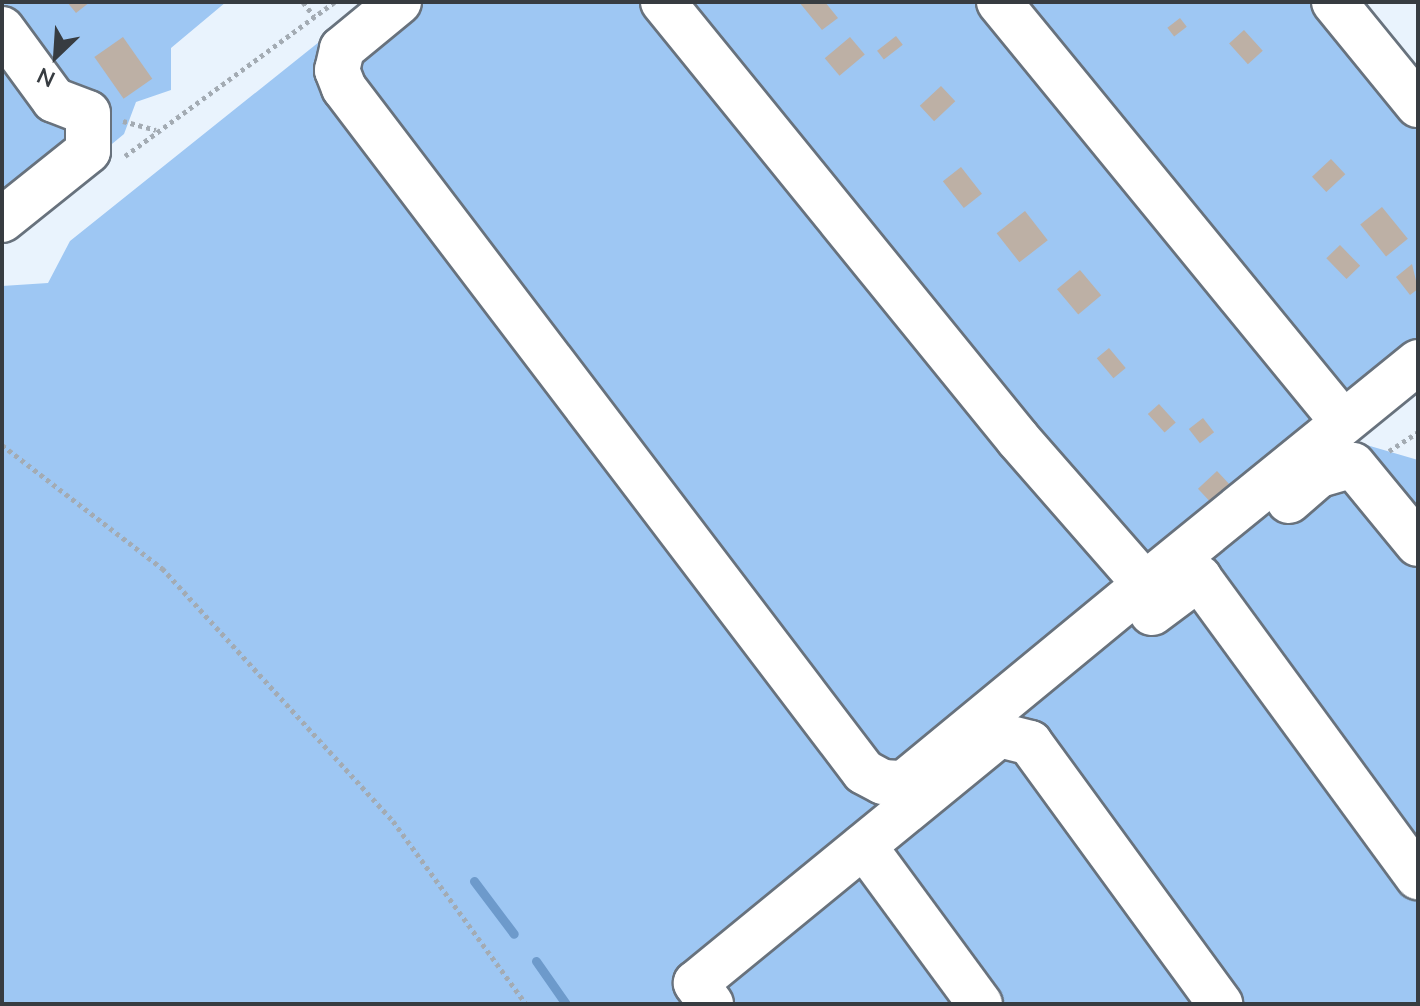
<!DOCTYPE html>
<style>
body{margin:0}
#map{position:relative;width:1420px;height:1006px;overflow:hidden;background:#e9f3fd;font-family:Mulish,sans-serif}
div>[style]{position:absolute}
.green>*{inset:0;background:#9ec7f3}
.stream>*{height:9px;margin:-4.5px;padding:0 4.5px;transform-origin:4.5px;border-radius:4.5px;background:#6d9acb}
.building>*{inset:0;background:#bdb0a5;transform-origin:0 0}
.path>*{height:5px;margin-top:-2.5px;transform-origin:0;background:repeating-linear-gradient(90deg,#a3abb3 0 4px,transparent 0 8px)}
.roads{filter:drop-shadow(2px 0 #68727d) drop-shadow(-2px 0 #68727d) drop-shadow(0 2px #68727d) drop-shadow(0 -2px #68727d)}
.minor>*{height:44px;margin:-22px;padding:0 22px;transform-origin:22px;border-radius:22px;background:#fff}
span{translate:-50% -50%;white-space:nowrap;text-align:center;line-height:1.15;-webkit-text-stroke:6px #fff;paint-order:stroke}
.frame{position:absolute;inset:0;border:4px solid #373c41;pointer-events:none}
.north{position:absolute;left:16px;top:16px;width:80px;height:80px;-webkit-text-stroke:6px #fff;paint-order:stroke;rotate:205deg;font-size:22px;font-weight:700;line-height:32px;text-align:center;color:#373c41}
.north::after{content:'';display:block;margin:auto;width:28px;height:36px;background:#373c41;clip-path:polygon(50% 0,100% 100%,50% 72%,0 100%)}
</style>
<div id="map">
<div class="green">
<div style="clip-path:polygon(2px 2px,226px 2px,171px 48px,171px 90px,136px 102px,124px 134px,2px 235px)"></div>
<div style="clip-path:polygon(369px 2px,1358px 2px,1418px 77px,1418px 379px,1346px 439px,1418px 460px,1418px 1004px,2px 1004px,2px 286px,48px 283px,70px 241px)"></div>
</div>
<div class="stream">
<div style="left:474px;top:881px;width:66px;rotate:53deg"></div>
<div style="left:536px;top:961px;width:52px;rotate:55.1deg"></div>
</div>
<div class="building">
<div style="clip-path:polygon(67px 2px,90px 2px,76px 13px)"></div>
<div style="clip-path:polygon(799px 2px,825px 2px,838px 18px,822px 30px)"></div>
<div style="left:1180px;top:18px;width:11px;height:16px;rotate:52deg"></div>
<div style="left:1244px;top:30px;width:28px;height:20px;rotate:48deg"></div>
<div style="left:896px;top:36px;width:11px;height:24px;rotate:52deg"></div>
<div style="left:123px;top:37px;width:51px;height:35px;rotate:55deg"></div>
<div style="left:850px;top:37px;width:23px;height:33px;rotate:50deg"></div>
<div style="left:941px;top:86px;width:21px;height:29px;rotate:47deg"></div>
<div style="left:1331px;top:159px;width:21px;height:26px;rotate:47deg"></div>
<div style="left:961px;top:167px;width:34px;height:23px;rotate:52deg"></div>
<div style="left:1382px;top:207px;width:41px;height:28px;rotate:51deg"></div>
<div style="left:1025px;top:211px;width:37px;height:36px;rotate:52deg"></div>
<div style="left:1340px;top:245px;width:29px;height:19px;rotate:46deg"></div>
<div style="clip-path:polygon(1412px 264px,1418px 289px,1410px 295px,1396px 277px)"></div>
<div style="left:1080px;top:270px;width:33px;height:30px;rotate:50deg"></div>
<div style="left:1109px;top:348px;width:26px;height:16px;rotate:50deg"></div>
<div style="left:1159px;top:404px;width:25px;height:15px;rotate:48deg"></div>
<div style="left:1203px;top:418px;width:18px;height:18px;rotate:52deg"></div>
<div style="left:1217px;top:471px;width:25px;height:26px;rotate:47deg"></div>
</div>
<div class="path">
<div style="left:303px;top:2px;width:18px;rotate:52deg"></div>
<div style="left:123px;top:121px;width:34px;rotate:15deg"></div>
<div style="left:125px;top:156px;width:260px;rotate:-36.3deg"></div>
<div style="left:2px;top:445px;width:202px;rotate:37.6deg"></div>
<div style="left:162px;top:568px;width:343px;rotate:47.6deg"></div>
<div style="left:393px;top:821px;width:226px;rotate:54deg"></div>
<div style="left:1389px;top:451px;width:35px;rotate:-33deg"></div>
</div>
<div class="roads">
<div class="minor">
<div style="left:399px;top:2px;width:74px;rotate:140.5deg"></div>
<div style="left:342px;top:49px;width:22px;rotate:103deg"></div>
<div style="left:337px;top:70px;width:19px;rotate:69deg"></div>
<div style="left:344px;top:88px;width:859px;rotate:52.76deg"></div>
<div style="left:864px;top:772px;width:21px;rotate:28deg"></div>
<div style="left:883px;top:782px;width:21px;rotate:3deg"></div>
<div style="left:904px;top:783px;width:313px;rotate:-39.5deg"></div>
<div style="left:663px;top:2px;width:563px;rotate:50.91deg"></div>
<div style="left:1018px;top:439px;width:193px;rotate:48.8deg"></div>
<div style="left:1145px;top:584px;width:352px;rotate:-39.1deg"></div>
<div style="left:999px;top:2px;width:543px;rotate:50.68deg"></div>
<div style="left:1334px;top:2px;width:133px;rotate:50.8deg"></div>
<div style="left:2px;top:29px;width:88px;rotate:53.8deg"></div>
<div style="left:54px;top:100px;width:36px;rotate:21deg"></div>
<div style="left:88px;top:113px;width:38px;rotate:90deg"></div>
<div style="left:88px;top:151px;width:110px;rotate:141.3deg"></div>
<div style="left:1289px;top:501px;width:40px;rotate:-41deg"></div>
<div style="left:1319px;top:475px;width:35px;rotate:-16deg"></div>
<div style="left:1353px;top:465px;width:102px;rotate:50.6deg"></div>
<div style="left:1152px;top:613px;width:59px;rotate:-36.7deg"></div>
<div style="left:1199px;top:578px;width:371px;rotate:53.8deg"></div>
<div style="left:864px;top:846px;width:196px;rotate:53.7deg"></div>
<div style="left:711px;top:1004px;width:26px;rotate:-126deg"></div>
<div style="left:696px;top:983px;width:392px;rotate:-39.3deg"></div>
<div style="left:999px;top:735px;width:32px;rotate:14deg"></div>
<div style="left:1030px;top:743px;width:323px;rotate:53.9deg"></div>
</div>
</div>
<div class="frame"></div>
<div class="north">N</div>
</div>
